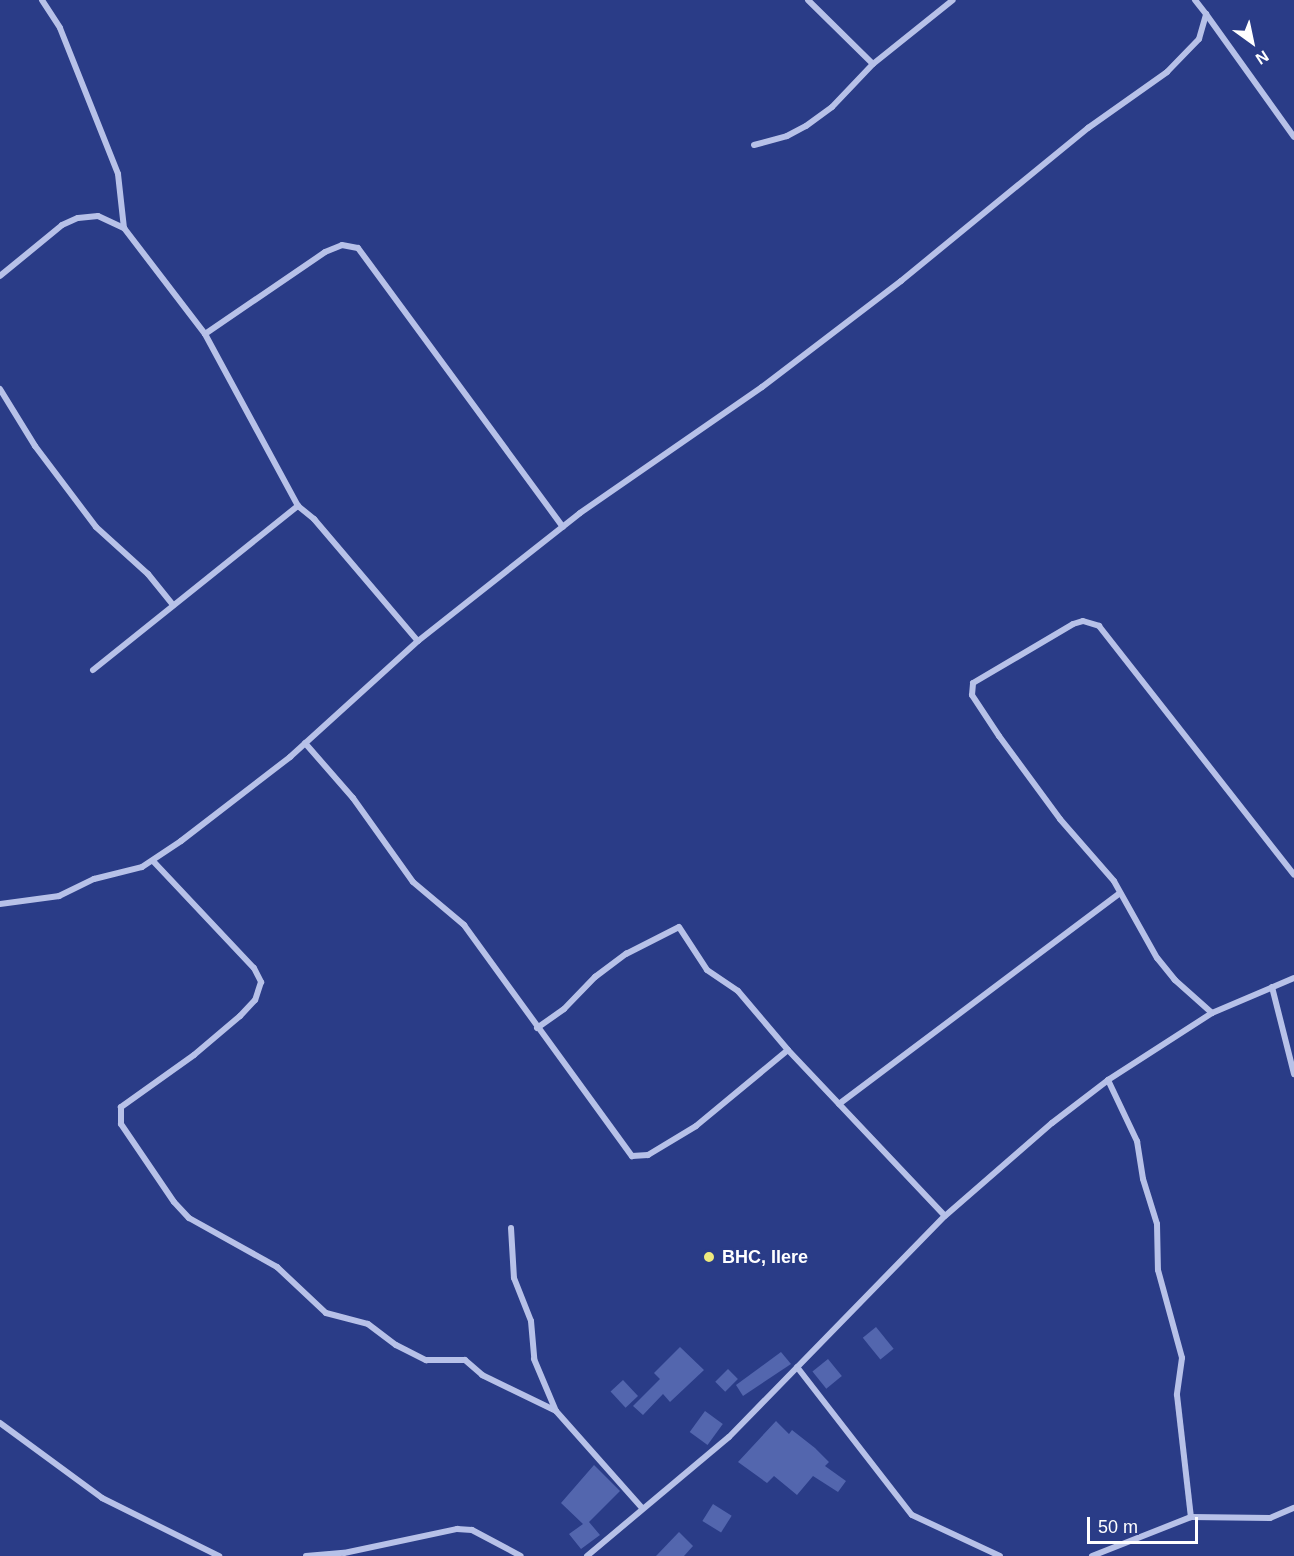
<!DOCTYPE html>
<style>
body{margin:0}
#map{position:relative;width:1294px;height:1556px;overflow:hidden;background:#2a3c87;font-family:Helvetica,sans-serif}
div>[style]{position:absolute}
.building>*{inset:0;background:#5366ae;transform-origin:0 0}
.street>*{height:6px;margin:-3px;padding:0 3px;transform-origin:3px;border-radius:3px;background:#b7c1e8}
.dots>*{width:16px;height:16px;translate:-50% -50%;box-sizing:border-box;border:3px solid #2a3c87;border-radius:50%}
span{translate:-50% -50%;white-space:nowrap;text-align:center;line-height:1.15;-webkit-text-stroke:4.5px #2a3c87;paint-order:stroke}
.poi-label{font-size:18px;color:#fff;font-weight:700}
.left{translate:0 -50%;text-align:left}
.north{position:absolute;left:1222px;top:12px;width:60px;height:60px;-webkit-text-stroke:4px #2a3c87;paint-order:stroke;rotate:147deg;font-size:16px;font-weight:700;line-height:24px;text-align:center;color:#fff}
.north::after{content:'';display:block;margin:auto;width:21px;height:27px;background:#fff;clip-path:polygon(50% 0,100% 100%,50% 72%,0 100%)}
.scale{position:absolute;left:1087px;top:1517px;width:111px;height:27px;box-sizing:border-box;border:3px solid #fff;border-top:0;padding-left:8px;font-size:18px;line-height:21px;white-space:nowrap;color:#fff;-webkit-text-stroke:4px #2a3c87;paint-order:stroke}
</style>
<div id="map">
<div class="building">
<div style="left:876px;top:1327px;width:28px;height:17px;rotate:51deg"></div>
<div style="clip-path:polygon(680px 1347px,704px 1370px,670px 1402px,663px 1394px,643px 1415px,633px 1406px,660px 1379px,654px 1373px)"></div>
<div style="clip-path:polygon(781px 1352px,791px 1364px,743px 1396px,736px 1385px)"></div>
<div style="left:828px;top:1359px;width:22px;height:20px;rotate:51deg"></div>
<div style="left:728px;top:1369px;width:14px;height:18px;rotate:45deg"></div>
<div style="left:623px;top:1380px;width:22px;height:17px;rotate:47deg"></div>
<div style="left:705px;top:1411px;width:22px;height:26px;rotate:36deg"></div>
<div style="clip-path:polygon(776px 1421px,789px 1434px,792px 1430px,815px 1448px,829px 1462px,825px 1466px,846px 1481px,838px 1492px,813px 1476px,797px 1495px,774px 1476px,767px 1483px,738px 1462px)"></div>
<div style="clip-path:polygon(594px 1465px,620px 1491px,589px 1522px,600px 1535px,581px 1549px,569px 1534px,583px 1524px,561px 1503px)"></div>
<div style="left:713px;top:1504px;width:22px;height:20px;rotate:32deg"></div>
<div style="clip-path:polygon(679px 1532px,693px 1546px,684px 1556px,656px 1556px)"></div>
</div>
<div class="street">
<div style="left:42px;top:0;width:33px;rotate:57deg"></div>
<div style="left:60px;top:28px;width:157px;rotate:68.3deg"></div>
<div style="left:118px;top:174px;width:54px;rotate:83.7deg"></div>
<div style="left:808px;top:0;width:91px;rotate:44.6deg"></div>
<div style="left:1206px;top:14px;width:151px;rotate:54.4deg"></div>
<div style="left:754px;top:145px;width:34px;rotate:-15deg"></div>
<div style="left:787px;top:136px;width:21px;rotate:-28deg"></div>
<div style="left:806px;top:126px;width:32px;rotate:-36deg"></div>
<div style="left:832px;top:107px;width:59px;rotate:-46.4deg"></div>
<div style="left:873px;top:64px;width:102px;rotate:-38.7deg"></div>
<div style="left:0;top:276px;width:80px;rotate:-39.4deg"></div>
<div style="left:62px;top:225px;width:17px;rotate:-24deg"></div>
<div style="left:78px;top:218px;width:20px;rotate:-6deg"></div>
<div style="left:98px;top:216px;width:29px;rotate:25deg"></div>
<div style="left:124px;top:228px;width:133px;rotate:52.6deg"></div>
<div style="left:205px;top:334px;width:196px;rotate:61.6deg"></div>
<div style="left:298px;top:506px;width:21px;rotate:39deg"></div>
<div style="left:314px;top:519px;width:160px;rotate:49.6deg"></div>
<div style="left:205px;top:334px;width:145px;rotate:-34.3deg"></div>
<div style="left:325px;top:252px;width:18px;rotate:-22deg"></div>
<div style="left:342px;top:245px;width:16px;rotate:11deg"></div>
<div style="left:358px;top:248px;width:346px;rotate:53.7deg"></div>
<div style="left:0;top:389px;width:67px;rotate:58.4deg"></div>
<div style="left:35px;top:446px;width:101px;rotate:53deg"></div>
<div style="left:96px;top:527px;width:70px;rotate:42.1deg"></div>
<div style="left:148px;top:574px;width:40px;rotate:51deg"></div>
<div style="left:93px;top:670px;width:263px;rotate:-38.7deg"></div>
<div style="left:305px;top:743px;width:73px;rotate:48.9deg"></div>
<div style="left:353px;top:798px;width:103px;rotate:54.5deg"></div>
<div style="left:413px;top:882px;width:67px;rotate:40.1deg"></div>
<div style="left:464px;top:925px;width:286px;rotate:54deg"></div>
<div style="left:632px;top:1156px;width:16px;rotate:-4deg"></div>
<div style="left:648px;top:1155px;width:56px;rotate:-31.1deg"></div>
<div style="left:696px;top:1126px;width:119px;rotate:-39.6deg"></div>
<div style="left:788px;top:1050px;width:228px;rotate:46.6deg"></div>
<div style="left:153px;top:861px;width:147px;rotate:46.7deg"></div>
<div style="left:254px;top:968px;width:16px;rotate:63deg"></div>
<div style="left:261px;top:982px;width:19px;rotate:108deg"></div>
<div style="left:255px;top:1000px;width:22px;rotate:133deg"></div>
<div style="left:240px;top:1016px;width:60px;rotate:139.7deg"></div>
<div style="left:194px;top:1055px;width:90px;rotate:144.5deg"></div>
<div style="left:121px;top:1107px;width:17px;rotate:90deg"></div>
<div style="left:121px;top:1124px;width:94px;rotate:55.8deg"></div>
<div style="left:174px;top:1202px;width:22px;rotate:47deg"></div>
<div style="left:189px;top:1218px;width:101px;rotate:29.1deg"></div>
<div style="left:277px;top:1267px;width:67px;rotate:43.2deg"></div>
<div style="left:326px;top:1313px;width:43px;rotate:14.7deg"></div>
<div style="left:368px;top:1324px;width:35px;rotate:37deg"></div>
<div style="left:396px;top:1345px;width:34px;rotate:27deg"></div>
<div style="left:426px;top:1360px;width:39px"></div>
<div style="left:465px;top:1360px;width:23px;rotate:41deg"></div>
<div style="left:482px;top:1375px;width:82px;rotate:25.9deg"></div>
<div style="left:0;top:904px;width:60px;rotate:-7.7deg"></div>
<div style="left:59px;top:896px;width:39px;rotate:-26deg"></div>
<div style="left:94px;top:879px;width:49px;rotate:-14deg"></div>
<div style="left:142px;top:867px;width:47px;rotate:-33.7deg"></div>
<div style="left:181px;top:841px;width:138px;rotate:-37.6deg"></div>
<div style="left:290px;top:757px;width:173px;rotate:-42.2deg"></div>
<div style="left:418px;top:641px;width:206px;rotate:-38.3deg"></div>
<div style="left:580px;top:513px;width:221px;rotate:-34.7deg"></div>
<div style="left:762px;top:387px;width:175px;rotate:-37.3deg"></div>
<div style="left:901px;top:281px;width:242px;rotate:-39.3deg"></div>
<div style="left:1088px;top:128px;width:97px;rotate:-35.3deg"></div>
<div style="left:1167px;top:72px;width:46px;rotate:-45.9deg"></div>
<div style="left:1199px;top:39px;width:26px;rotate:-74deg"></div>
<div style="left:1206px;top:14px;width:18px;rotate:-128deg"></div>
<div style="left:1272px;top:987px;width:90px;rotate:75.8deg"></div>
<div style="left:1212px;top:1013px;width:50px;rotate:-138.3deg"></div>
<div style="left:1175px;top:980px;width:28px;rotate:-129deg"></div>
<div style="left:1157px;top:958px;width:88px;rotate:-119.2deg"></div>
<div style="left:1114px;top:881px;width:82px;rotate:-131.1deg"></div>
<div style="left:1060px;top:819px;width:103px;rotate:-126.3deg"></div>
<div style="left:999px;top:736px;width:49px;rotate:-123.4deg"></div>
<div style="left:972px;top:695px;width:12px;rotate:-85deg"></div>
<div style="left:973px;top:683px;width:116px;rotate:-30.5deg"></div>
<div style="left:1073px;top:624px;width:10px;rotate:-17deg"></div>
<div style="left:1083px;top:621px;width:17px;rotate:17deg"></div>
<div style="left:1099px;top:626px;width:316px;rotate:51.9deg"></div>
<div style="left:537px;top:1028px;width:33px;rotate:-35deg"></div>
<div style="left:564px;top:1009px;width:45px;rotate:-45.9deg"></div>
<div style="left:595px;top:977px;width:39px;rotate:-37deg"></div>
<div style="left:626px;top:954px;width:59px;rotate:-27deg"></div>
<div style="left:679px;top:927px;width:51px;rotate:56.9deg"></div>
<div style="left:707px;top:970px;width:37px;rotate:34deg"></div>
<div style="left:738px;top:991px;width:77px;rotate:49.7deg"></div>
<div style="left:1108px;top:1080px;width:68px;rotate:64.6deg"></div>
<div style="left:1137px;top:1141px;width:38px;rotate:81deg"></div>
<div style="left:1143px;top:1179px;width:47px;rotate:72.7deg"></div>
<div style="left:1157px;top:1224px;width:46px;rotate:88.8deg"></div>
<div style="left:1158px;top:1270px;width:91px;rotate:74.7deg"></div>
<div style="left:1182px;top:1358px;width:37px;rotate:98deg"></div>
<div style="left:1177px;top:1395px;width:123px;rotate:83.5deg"></div>
<div style="left:839px;top:1104px;width:351px;rotate:-36.9deg"></div>
<div style="left:511px;top:1228px;width:50px;rotate:86.6deg"></div>
<div style="left:514px;top:1278px;width:46px;rotate:68.4deg"></div>
<div style="left:531px;top:1321px;width:38px;rotate:85deg"></div>
<div style="left:534px;top:1359px;width:56px;rotate:67.1deg"></div>
<div style="left:556px;top:1411px;width:130px;rotate:48.4deg"></div>
<div style="left:797px;top:1367px;width:187px;rotate:52.2deg"></div>
<div style="left:912px;top:1515px;width:97px;rotate:25deg"></div>
<div style="left:0;top:1423px;width:127px;rotate:36.3deg"></div>
<div style="left:102px;top:1498px;width:131px;rotate:26.4deg"></div>
<div style="left:306px;top:1556px;width:38px;rotate:-5deg"></div>
<div style="left:344px;top:1553px;width:116px;rotate:-12deg"></div>
<div style="left:457px;top:1529px;width:15px;rotate:4deg"></div>
<div style="left:472px;top:1530px;width:55px;rotate:28deg"></div>
<div style="left:587px;top:1556px;width:185px;rotate:-40deg"></div>
<div style="left:729px;top:1437px;width:309px;rotate:-45.7deg"></div>
<div style="left:945px;top:1216px;width:142px;rotate:-41deg"></div>
<div style="left:1052px;top:1123px;width:71px;rotate:-37.5deg"></div>
<div style="left:1108px;top:1080px;width:124px;rotate:-32.8deg"></div>
<div style="left:1212px;top:1013px;width:89px;rotate:-23.1deg"></div>
<div style="left:1092px;top:1556px;width:106px;rotate:-21.5deg"></div>
<div style="left:1191px;top:1517px;width:79px;rotate:0.7deg"></div>
<div style="left:1270px;top:1518px;width:26px;rotate:-23deg"></div>
</div>
<div class="dots">
<div style="left:709px;top:1257px;background:#eee97e"></div>
</div>
<div class="poi-label">
<span class="left" style="left:722px;top:1257px">BHC, Ilere</span>
</div>
<div class="north">N</div>
<div class="scale">50 m</div>
</div>
